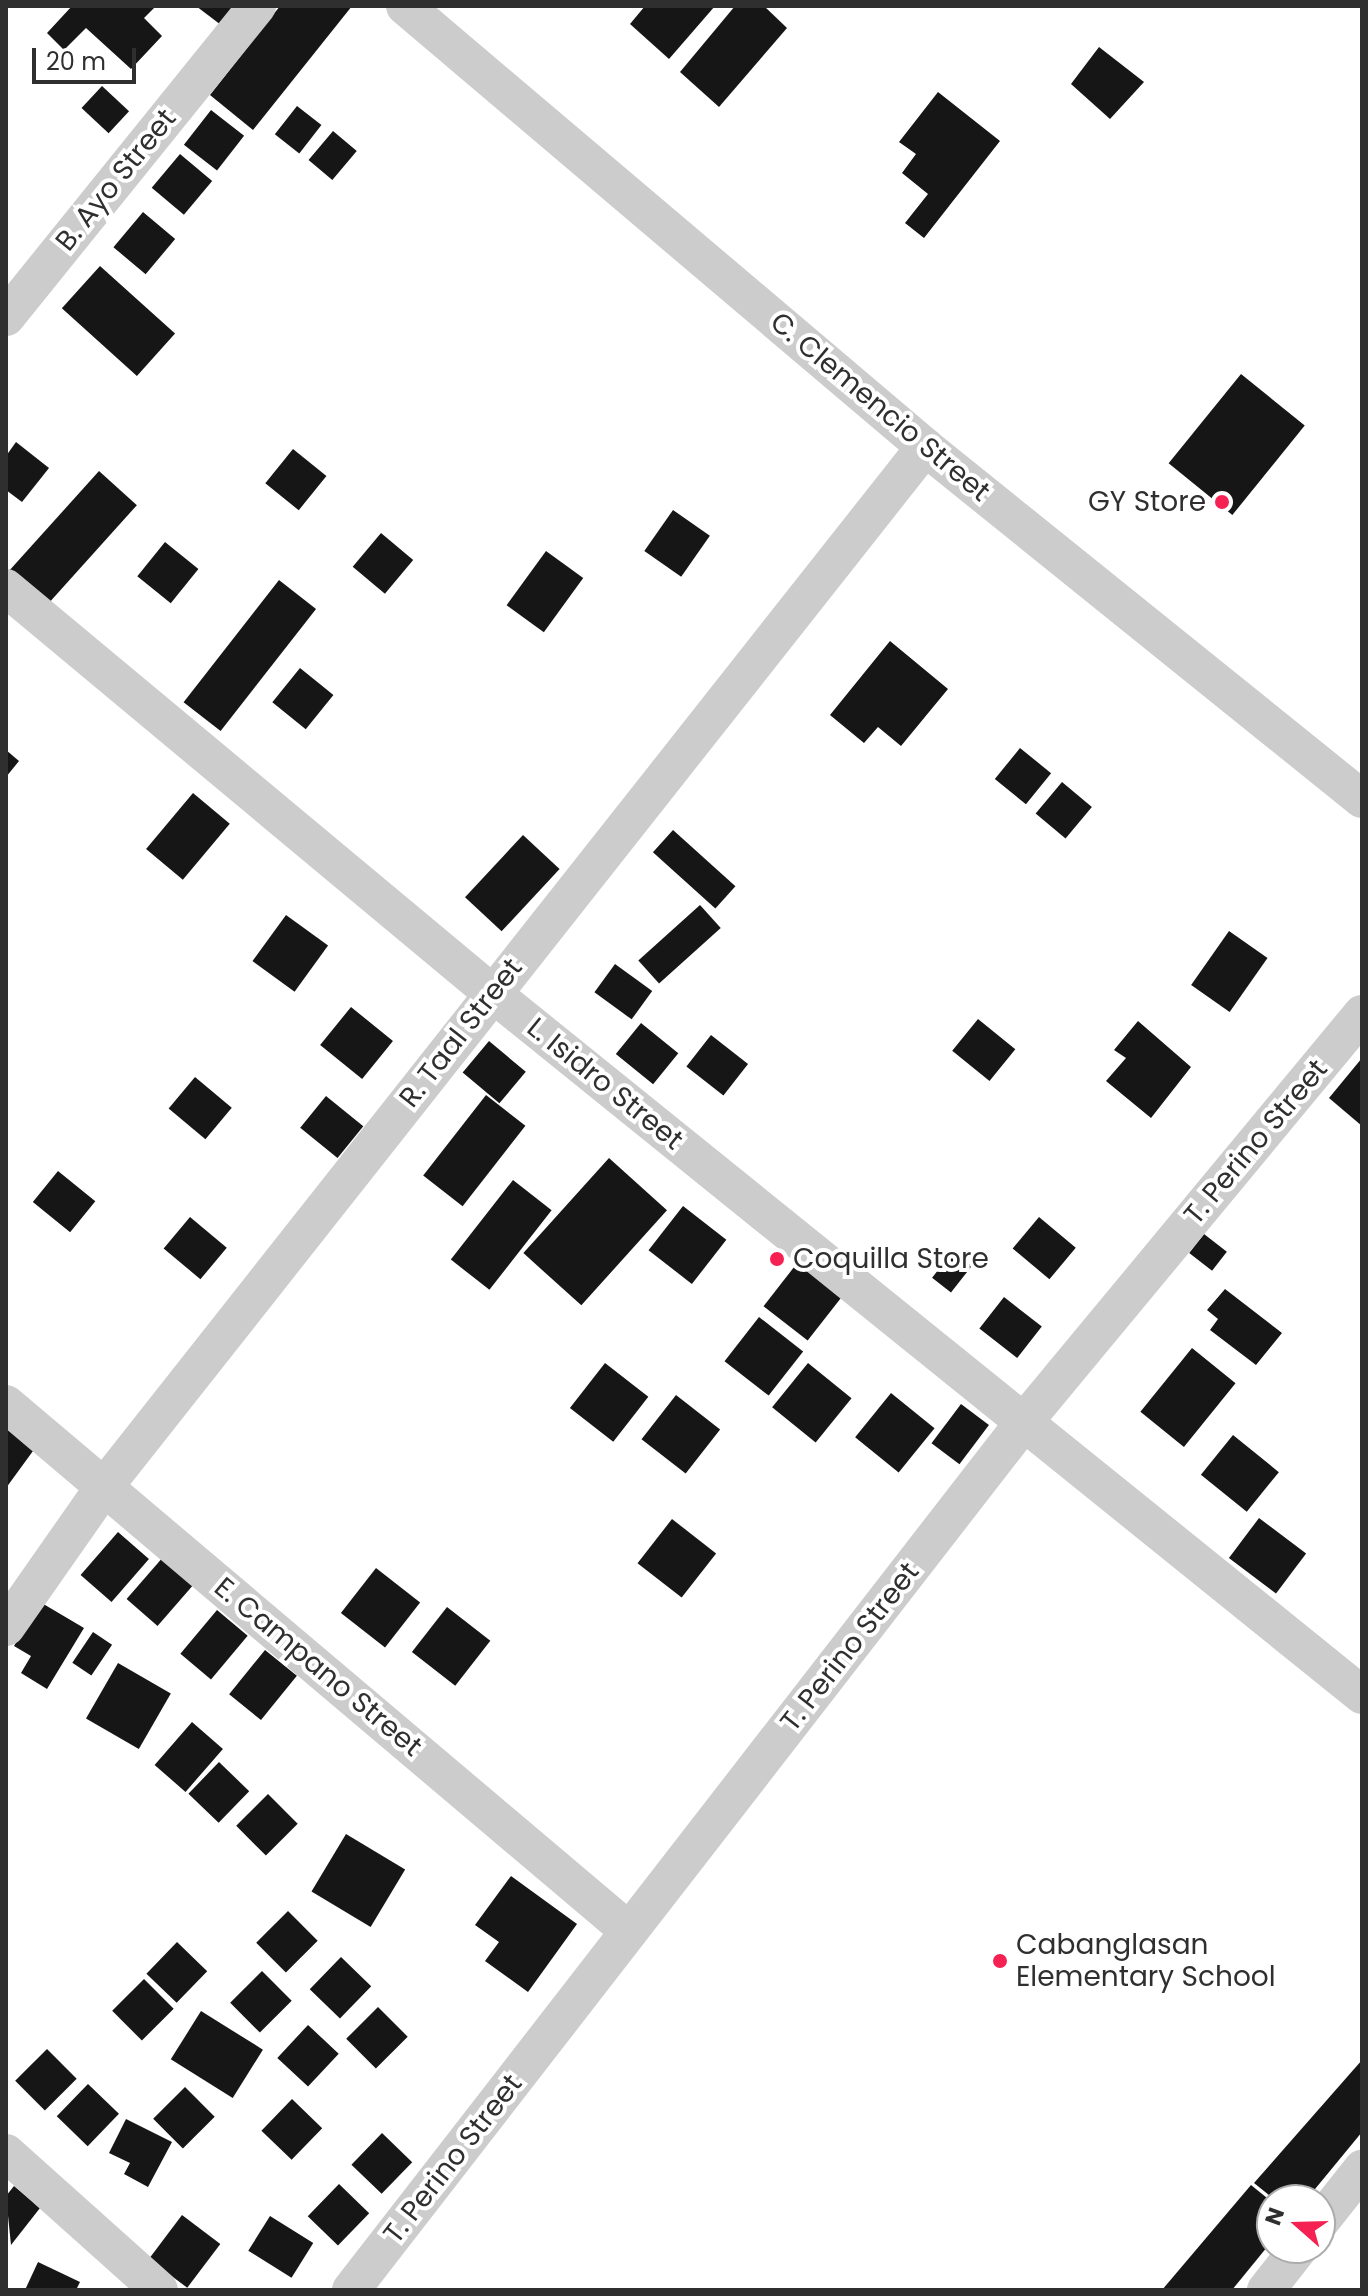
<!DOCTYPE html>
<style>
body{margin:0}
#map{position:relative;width:1368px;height:2296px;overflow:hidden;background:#fff;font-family:Poppins,sans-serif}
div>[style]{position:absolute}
.building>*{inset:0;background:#161616;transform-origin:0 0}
.minor>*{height:38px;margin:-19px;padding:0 19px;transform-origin:19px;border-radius:19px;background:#ccc}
.dots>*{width:22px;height:22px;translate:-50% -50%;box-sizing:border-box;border:4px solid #fff;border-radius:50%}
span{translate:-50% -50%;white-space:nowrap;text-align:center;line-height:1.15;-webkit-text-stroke:8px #fff;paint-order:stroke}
.street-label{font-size:28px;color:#2f2f2f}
.poi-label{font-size:28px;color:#2f2f2f}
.right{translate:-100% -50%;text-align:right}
.left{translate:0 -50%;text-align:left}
.frame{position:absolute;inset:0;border:8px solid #2f2f2f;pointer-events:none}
.north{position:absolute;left:1256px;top:2184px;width:80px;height:80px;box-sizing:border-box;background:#fff;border:2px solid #acacac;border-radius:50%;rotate:290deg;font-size:22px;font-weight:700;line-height:32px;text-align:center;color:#2f2f2f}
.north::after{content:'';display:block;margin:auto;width:28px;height:36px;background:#f52153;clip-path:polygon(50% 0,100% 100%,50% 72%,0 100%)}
.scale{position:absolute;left:32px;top:48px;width:104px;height:36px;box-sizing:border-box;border:4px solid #2f2f2f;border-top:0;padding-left:10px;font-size:24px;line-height:28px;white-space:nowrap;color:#2f2f2f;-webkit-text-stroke:6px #fff;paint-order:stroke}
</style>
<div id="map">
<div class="building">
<div style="clip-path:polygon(72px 6px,156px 6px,144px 18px,162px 36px,131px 69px,86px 28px,64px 50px,47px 33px)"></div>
<div style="clip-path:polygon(196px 6px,236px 6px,221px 25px)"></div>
<div style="clip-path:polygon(280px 6px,352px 6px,253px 130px,210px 95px)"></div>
<div style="clip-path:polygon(645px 6px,715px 6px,669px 59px,630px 24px)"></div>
<div style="clip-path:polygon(735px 6px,764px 6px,787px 28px,719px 107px,680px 72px)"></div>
<div style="clip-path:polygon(1099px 47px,1144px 82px,1110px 119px,1071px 84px)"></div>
<div style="left:102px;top:86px;width:37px;height:30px;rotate:43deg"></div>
<div style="clip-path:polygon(938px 92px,1000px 141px,924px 238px,905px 223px,928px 194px,902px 173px,916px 154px,899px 142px)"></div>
<div style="left:297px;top:106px;width:31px;height:36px;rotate:38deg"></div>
<div style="left:211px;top:110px;width:42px;height:44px;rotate:38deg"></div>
<div style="left:333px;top:131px;width:31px;height:38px;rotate:40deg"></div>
<div style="left:180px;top:154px;width:42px;height:44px;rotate:40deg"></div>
<div style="left:143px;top:212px;width:42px;height:46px;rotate:40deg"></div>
<div style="left:100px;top:266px;width:101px;height:57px;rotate:42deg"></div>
<div style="left:1241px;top:374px;width:82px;height:115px;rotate:39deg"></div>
<div style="clip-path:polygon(16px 442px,49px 468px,22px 502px,6px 490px,6px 456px)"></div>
<div style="left:293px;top:449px;width:43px;height:44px;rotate:39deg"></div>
<div style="left:99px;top:471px;width:51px;height:139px;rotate:42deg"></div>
<div style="left:673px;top:510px;width:45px;height:50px;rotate:35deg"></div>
<div style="left:381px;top:533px;width:42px;height:44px;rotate:40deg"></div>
<div style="left:165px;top:542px;width:43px;height:44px;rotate:39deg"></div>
<div style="left:546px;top:551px;width:46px;height:67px;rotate:36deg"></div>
<div style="left:279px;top:580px;width:47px;height:155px;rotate:38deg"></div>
<div style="clip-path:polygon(890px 641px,948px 689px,901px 746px,878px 727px,864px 743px,830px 715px)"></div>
<div style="left:300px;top:668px;width:43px;height:44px;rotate:39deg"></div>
<div style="left:1020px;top:748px;width:40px;height:40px;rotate:39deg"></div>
<div style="clip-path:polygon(6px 750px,19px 761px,6px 777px)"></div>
<div style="left:1062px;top:782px;width:39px;height:41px;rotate:40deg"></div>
<div style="left:193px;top:793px;width:48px;height:73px;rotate:40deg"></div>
<div style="left:673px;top:830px;width:84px;height:30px;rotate:42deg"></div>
<div style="left:523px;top:835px;width:50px;height:85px;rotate:43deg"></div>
<div style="left:700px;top:905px;width:31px;height:83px;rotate:48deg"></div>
<div style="left:286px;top:915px;width:52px;height:57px;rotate:36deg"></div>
<div style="left:1229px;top:931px;width:47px;height:66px;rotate:35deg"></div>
<div style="left:615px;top:964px;width:46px;height:35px;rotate:36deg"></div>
<div style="left:351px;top:1007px;width:54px;height:49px;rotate:39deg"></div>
<div style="left:978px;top:1019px;width:48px;height:41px;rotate:39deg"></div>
<div style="clip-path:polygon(1138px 1021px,1191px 1067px,1151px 1118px,1106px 1081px,1126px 1058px,1114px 1050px)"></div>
<div style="left:641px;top:1023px;width:48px;height:40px;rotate:39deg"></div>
<div style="left:711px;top:1035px;width:47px;height:40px;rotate:38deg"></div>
<div style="left:489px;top:1041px;width:48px;height:41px;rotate:40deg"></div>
<div style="clip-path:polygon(1362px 1058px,1362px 1126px,1329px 1098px)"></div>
<div style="left:195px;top:1077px;width:48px;height:41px;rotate:40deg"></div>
<div style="left:486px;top:1095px;width:50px;height:102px;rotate:38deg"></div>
<div style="left:326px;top:1096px;width:48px;height:41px;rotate:39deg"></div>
<div style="left:609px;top:1158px;width:78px;height:128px;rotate:42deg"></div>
<div style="left:58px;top:1171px;width:48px;height:40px;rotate:39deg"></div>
<div style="left:513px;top:1180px;width:49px;height:101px;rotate:38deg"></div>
<div style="left:683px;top:1206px;width:55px;height:56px;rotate:38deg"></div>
<div style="left:190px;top:1217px;width:48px;height:41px;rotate:40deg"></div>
<div style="left:1039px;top:1217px;width:48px;height:41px;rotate:40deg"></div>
<div style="left:1204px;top:1234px;width:29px;height:24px;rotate:38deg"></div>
<div style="left:953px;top:1251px;width:24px;height:34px;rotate:38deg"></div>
<div style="left:798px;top:1262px;width:56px;height:56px;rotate:38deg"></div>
<div style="clip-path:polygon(1225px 1289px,1282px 1333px,1256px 1365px,1210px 1330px,1218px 1319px,1207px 1310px)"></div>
<div style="left:1004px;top:1297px;width:48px;height:40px;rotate:38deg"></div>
<div style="left:759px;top:1317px;width:56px;height:56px;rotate:38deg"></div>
<div style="left:1192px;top:1348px;width:56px;height:82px;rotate:39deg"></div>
<div style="left:605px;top:1363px;width:55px;height:57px;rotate:38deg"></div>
<div style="left:808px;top:1363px;width:56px;height:57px;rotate:39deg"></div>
<div style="left:891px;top:1393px;width:56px;height:57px;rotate:39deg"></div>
<div style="left:676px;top:1395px;width:56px;height:56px;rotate:38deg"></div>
<div style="left:961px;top:1404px;width:35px;height:49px;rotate:37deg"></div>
<div style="clip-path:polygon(6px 1414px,41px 1440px,6px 1488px)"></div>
<div style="left:1233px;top:1435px;width:59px;height:51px;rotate:39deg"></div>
<div style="left:1259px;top:1518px;width:59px;height:50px;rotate:37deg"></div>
<div style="left:672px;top:1519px;width:56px;height:56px;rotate:38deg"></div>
<div style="left:118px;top:1532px;width:41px;height:57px;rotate:41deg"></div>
<div style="left:164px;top:1556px;width:41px;height:57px;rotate:41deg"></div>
<div style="left:376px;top:1568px;width:56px;height:57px;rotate:38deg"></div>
<div style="clip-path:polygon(40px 1602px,84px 1628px,47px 1689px,21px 1673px,31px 1656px,14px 1646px)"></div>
<div style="left:447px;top:1607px;width:55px;height:57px;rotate:38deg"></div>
<div style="left:217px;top:1610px;width:40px;height:57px;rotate:40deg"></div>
<div style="left:93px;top:1632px;width:23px;height:37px;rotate:34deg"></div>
<div style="left:265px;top:1650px;width:41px;height:57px;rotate:39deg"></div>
<div style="left:118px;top:1663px;width:61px;height:64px;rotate:30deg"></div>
<div style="left:192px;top:1722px;width:41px;height:57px;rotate:41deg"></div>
<div style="left:219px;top:1762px;width:42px;height:44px;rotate:44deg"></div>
<div style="left:268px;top:1794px;width:42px;height:45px;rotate:45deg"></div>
<div style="left:346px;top:1834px;width:69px;height:67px;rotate:31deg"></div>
<div style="clip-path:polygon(511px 1876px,577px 1924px,528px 1992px,485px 1961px,499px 1942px,475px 1925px)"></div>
<div style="left:288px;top:1911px;width:42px;height:45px;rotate:45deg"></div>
<div style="left:177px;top:1942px;width:42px;height:44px;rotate:44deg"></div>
<div style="left:341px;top:1957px;width:42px;height:45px;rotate:44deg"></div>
<div style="left:262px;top:1971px;width:42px;height:45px;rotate:45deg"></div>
<div style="left:144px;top:1979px;width:42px;height:45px;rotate:45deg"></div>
<div style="left:378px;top:2007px;width:42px;height:45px;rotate:45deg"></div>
<div style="left:201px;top:2011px;width:73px;height:57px;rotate:32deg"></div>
<div style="left:308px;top:2025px;width:42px;height:45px;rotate:43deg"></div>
<div style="left:47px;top:2049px;width:42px;height:45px;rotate:45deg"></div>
<div style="clip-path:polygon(1362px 2060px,1362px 2132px,1306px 2200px,1275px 2200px,1254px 2183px)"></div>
<div style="left:88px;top:2084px;width:43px;height:45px;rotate:44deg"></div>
<div style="left:185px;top:2087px;width:42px;height:45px;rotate:45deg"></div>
<div style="left:292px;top:2099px;width:42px;height:44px;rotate:44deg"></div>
<div style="clip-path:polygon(126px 2119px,172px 2142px,148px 2187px,124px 2174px,130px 2163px,109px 2153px)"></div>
<div style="left:382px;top:2133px;width:42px;height:44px;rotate:44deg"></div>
<div style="left:339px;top:2184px;width:42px;height:45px;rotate:44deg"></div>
<div style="clip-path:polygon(1251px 2185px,1272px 2202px,1272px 2241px,1232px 2290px,1162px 2290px)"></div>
<div style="clip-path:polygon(14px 2186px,40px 2208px,11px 2245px,6px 2196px)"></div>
<div style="left:182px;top:2215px;width:48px;height:55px;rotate:37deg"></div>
<div style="left:270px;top:2216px;width:51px;height:41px;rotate:32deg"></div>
<div style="clip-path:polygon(38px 2262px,80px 2282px,76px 2290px,25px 2290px)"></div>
</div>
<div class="minor">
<div style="left:405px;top:6px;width:682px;rotate:40.3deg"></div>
<div style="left:925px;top:447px;width:561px;rotate:38.85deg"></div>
<div style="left:6px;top:317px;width:400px;rotate:-51.1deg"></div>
<div style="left:6px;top:588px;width:633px;rotate:39.81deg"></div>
<div style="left:492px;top:993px;width:1118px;rotate:38.9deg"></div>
<div style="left:6px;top:1404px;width:816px;rotate:40.23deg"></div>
<div style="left:6px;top:1627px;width:171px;rotate:-55deg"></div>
<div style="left:104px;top:1487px;width:1325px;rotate:-51.71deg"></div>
<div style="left:6px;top:2153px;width:205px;rotate:41.8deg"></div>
<div style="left:1320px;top:2222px;width:68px;rotate:-51.6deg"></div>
<div style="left:351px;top:2290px;width:1098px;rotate:-52.21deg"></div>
<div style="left:1024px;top:1422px;width:530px;rotate:-50.36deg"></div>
<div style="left:1266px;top:2290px;width:53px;rotate:-51.8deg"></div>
</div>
<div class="dots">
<div style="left:1222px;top:502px;background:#f52153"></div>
<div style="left:777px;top:1259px;background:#f52153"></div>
<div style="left:1000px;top:1961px;background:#f52153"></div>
</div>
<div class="street-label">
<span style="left:116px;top:180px;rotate:-51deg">B. Ayo Street</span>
<span style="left:880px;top:407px;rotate:40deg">C. Clemencio Street</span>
<span style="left:461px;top:1033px;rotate:-52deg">R. Taal Street</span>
<span style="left:605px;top:1084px;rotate:39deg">L. Isidro Street</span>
<span style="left:1256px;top:1142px;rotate:-50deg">T. Perino Street</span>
<span style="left:850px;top:1647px;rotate:-52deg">T. Perino Street</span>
<span style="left:318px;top:1667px;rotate:40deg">E. Campano Street</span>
<span style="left:453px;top:2159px;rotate:-52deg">T. Perino Street</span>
</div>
<div class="poi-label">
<span class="right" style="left:1206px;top:502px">GY Store</span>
<span class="left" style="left:793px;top:1259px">Coquilla Store</span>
<span class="left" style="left:1016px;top:1961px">Cabanglasan<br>Elementary School</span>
</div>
<div class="frame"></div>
<div class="north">N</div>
<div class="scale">20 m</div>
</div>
